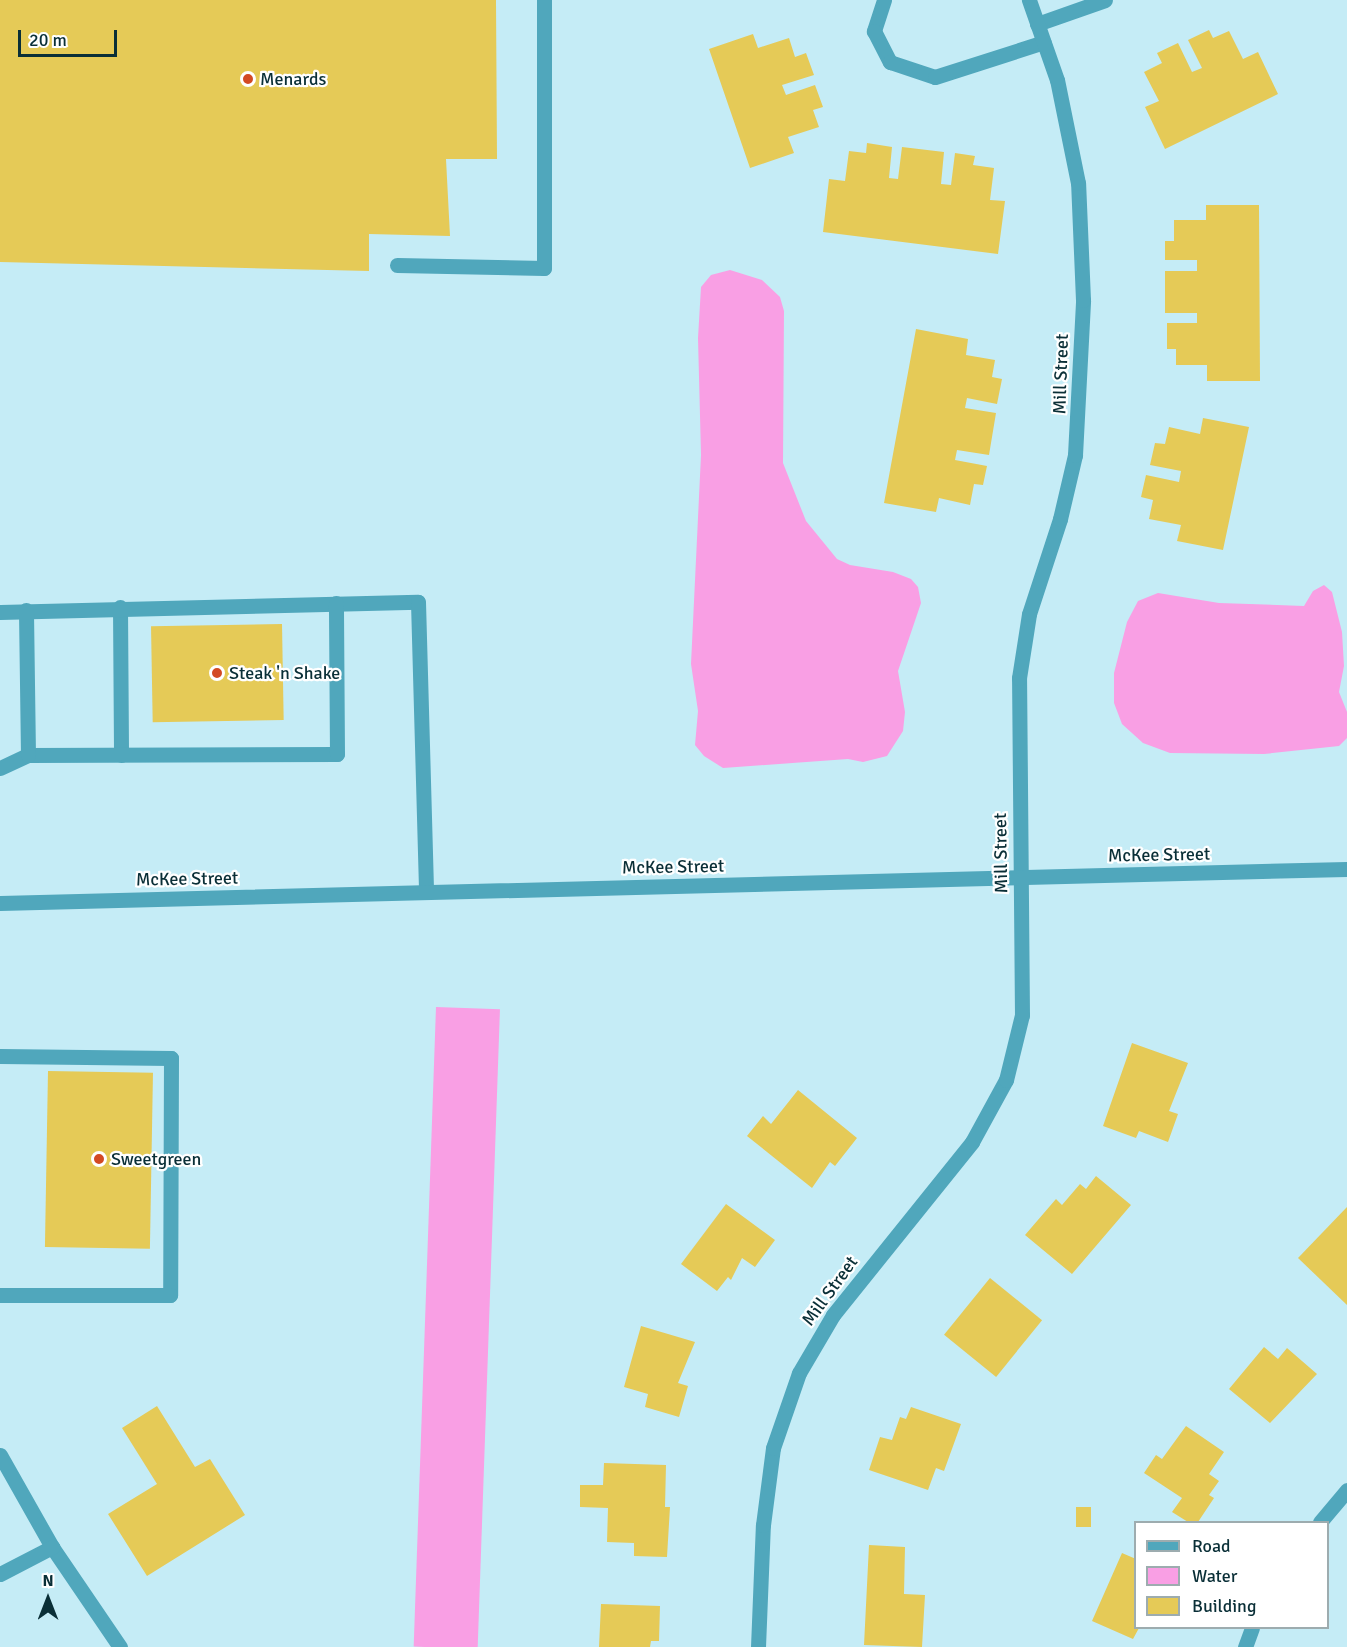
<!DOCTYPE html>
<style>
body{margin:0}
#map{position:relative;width:1347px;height:1647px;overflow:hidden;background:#c5ecf6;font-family:Signika,sans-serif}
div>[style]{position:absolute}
.water>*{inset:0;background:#f99fe4;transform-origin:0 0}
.building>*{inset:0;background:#e5ca57;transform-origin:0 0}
.service>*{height:15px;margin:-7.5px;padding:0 7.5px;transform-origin:7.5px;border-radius:7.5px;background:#50a7bc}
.minor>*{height:15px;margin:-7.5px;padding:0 7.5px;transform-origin:7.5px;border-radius:7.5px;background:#50a7bc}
.tertiary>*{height:15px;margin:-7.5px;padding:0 7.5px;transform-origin:7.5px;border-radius:7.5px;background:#50a7bc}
.dots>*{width:16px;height:16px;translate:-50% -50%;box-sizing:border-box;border:3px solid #fff;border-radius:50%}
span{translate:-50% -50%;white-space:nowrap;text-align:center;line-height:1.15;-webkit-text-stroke:4.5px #fff;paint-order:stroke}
.poi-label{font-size:18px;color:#0a2f37}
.left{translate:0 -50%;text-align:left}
.street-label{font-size:18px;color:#0a2f37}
.legend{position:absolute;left:1134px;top:1521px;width:195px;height:108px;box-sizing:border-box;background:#fff;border:2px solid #9dacaf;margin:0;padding:8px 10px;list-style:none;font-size:18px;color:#0a2f37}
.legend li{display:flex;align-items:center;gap:12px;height:30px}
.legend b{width:30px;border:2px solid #9dacaf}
.north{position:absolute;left:18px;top:1569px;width:60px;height:60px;-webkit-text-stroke:4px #fff;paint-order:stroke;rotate:0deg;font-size:16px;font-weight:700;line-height:24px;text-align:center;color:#0a2f37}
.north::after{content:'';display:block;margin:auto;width:21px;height:27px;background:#0a2f37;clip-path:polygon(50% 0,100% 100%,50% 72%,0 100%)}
.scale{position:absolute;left:18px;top:30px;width:99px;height:27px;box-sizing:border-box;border:3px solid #0a2f37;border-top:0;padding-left:8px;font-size:18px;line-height:21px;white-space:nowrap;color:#0a2f37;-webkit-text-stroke:4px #fff;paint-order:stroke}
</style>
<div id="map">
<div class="water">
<div style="clip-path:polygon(730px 270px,762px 280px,780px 297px,784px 311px,783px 463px,806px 521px,837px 559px,850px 565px,893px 572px,911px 579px,918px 587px,921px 603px,898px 671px,905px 712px,903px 731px,887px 756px,863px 762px,848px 759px,723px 768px,704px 756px,695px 745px,698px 711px,691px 664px,701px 455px,698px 338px,701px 287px,711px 275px)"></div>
<div style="clip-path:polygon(1324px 585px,1332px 592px,1342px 632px,1344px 666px,1339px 692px,1347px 712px,1347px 738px,1339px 746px,1264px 754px,1170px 753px,1143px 743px,1122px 724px,1114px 703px,1114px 673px,1127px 622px,1138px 601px,1158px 593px,1219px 603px,1304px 606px,1313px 591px)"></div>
<div style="left:436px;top:1007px;width:64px;height:640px;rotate:2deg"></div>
</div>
<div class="building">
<div style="clip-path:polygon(0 0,496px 0,497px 159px,446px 159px,450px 236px,369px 234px,369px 271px,0 262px)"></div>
<div style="clip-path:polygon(1209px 30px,1213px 38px,1229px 31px,1243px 59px,1258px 52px,1278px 94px,1165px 149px,1145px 107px,1159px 101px,1144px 72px,1162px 63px,1157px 53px,1178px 43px,1192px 72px,1202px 68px,1188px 40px)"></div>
<div style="clip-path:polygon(753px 34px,758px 48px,789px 38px,795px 57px,806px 53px,814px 75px,782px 85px,786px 95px,815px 85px,823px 107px,813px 110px,819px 127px,788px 137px,794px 153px,750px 168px,709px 49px)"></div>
<div style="clip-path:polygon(867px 143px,892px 147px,889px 178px,898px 179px,902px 147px,944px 152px,941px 184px,951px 185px,955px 153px,975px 156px,973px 165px,994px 168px,990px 200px,1005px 201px,998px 254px,823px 232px,829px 179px,845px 181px,849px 151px,866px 153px)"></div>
<div style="clip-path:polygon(1206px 205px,1259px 205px,1260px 381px,1207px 381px,1207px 365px,1176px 365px,1176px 349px,1167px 349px,1167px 323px,1197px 323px,1197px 313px,1165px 313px,1165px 271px,1197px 271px,1197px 260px,1165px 260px,1165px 241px,1174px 241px,1174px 220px,1206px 220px)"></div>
<div style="clip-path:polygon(916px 329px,968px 339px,966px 355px,995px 360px,992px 377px,1002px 379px,997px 404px,967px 398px,965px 408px,996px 413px,989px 455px,957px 450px,955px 460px,987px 466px,983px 485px,974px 484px,970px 505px,939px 498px,936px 512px,884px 503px)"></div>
<div style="clip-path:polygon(1203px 418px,1249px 427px,1223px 550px,1177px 541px,1181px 525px,1149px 519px,1153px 500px,1141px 497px,1146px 475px,1179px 482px,1181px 471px,1150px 465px,1155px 443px,1165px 444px,1169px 427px,1200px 434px)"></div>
<div style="left:282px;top:624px;width:96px;height:131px;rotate:89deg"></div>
<div style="clip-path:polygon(1132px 1043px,1188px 1063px,1169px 1111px,1178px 1114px,1168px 1142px,1139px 1131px,1136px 1138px,1103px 1126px)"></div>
<div style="left:48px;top:1071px;width:105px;height:176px;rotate:1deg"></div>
<div style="clip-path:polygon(798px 1090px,857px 1138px,835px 1166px,830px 1162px,812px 1188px,747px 1136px,763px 1116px,771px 1124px)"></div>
<div style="clip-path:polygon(1096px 1176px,1131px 1205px,1072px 1274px,1025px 1235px,1056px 1199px,1062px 1205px,1080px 1184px,1086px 1189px)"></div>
<div style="clip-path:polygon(726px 1204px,775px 1240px,755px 1267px,742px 1258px,731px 1280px,728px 1277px,717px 1291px,681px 1264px)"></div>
<div style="clip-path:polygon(1347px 1207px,1347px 1305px,1298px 1258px)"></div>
<div style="left:990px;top:1278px;width:67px;height:73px;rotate:39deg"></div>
<div style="clip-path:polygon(641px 1326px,695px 1342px,678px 1383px,688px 1386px,679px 1417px,645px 1407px,648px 1394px,624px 1387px)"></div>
<div style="clip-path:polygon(1264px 1347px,1278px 1359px,1287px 1348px,1317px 1374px,1270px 1423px,1229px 1389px)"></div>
<div style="clip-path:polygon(157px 1406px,195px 1467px,210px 1459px,245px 1515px,147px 1576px,108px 1514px,157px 1484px,122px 1428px)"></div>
<div style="clip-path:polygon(911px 1407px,961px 1424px,944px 1471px,936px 1468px,928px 1490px,869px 1470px,880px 1437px,892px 1440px,900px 1417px,906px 1419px)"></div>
<div style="clip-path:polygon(1186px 1426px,1224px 1452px,1209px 1474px,1219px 1481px,1209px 1495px,1214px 1498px,1198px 1522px,1188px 1522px,1172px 1512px,1182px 1498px,1144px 1473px,1156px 1455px,1162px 1459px)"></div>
<div style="clip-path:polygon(604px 1463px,666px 1465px,665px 1507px,670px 1507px,667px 1557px,634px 1556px,634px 1543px,607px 1542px,608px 1508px,580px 1507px,580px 1485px,603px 1485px)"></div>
<div style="left:1076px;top:1507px;width:15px;height:20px"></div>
<div style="clip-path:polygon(869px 1545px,905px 1547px,904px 1594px,925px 1595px,922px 1647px,864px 1645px)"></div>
<div style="clip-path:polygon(1122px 1553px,1136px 1559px,1136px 1628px,1139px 1628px,1133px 1639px,1092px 1621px)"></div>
<div style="clip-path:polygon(601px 1604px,660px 1606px,659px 1641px,651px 1641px,650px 1647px,599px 1647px)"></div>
</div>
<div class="service">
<div style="left:884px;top:0;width:33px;rotate:108deg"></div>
<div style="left:874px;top:31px;width:35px;rotate:63deg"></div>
<div style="left:890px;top:62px;width:47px;rotate:18.4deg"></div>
<div style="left:935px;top:77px;width:114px;rotate:-17.8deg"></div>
<div style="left:1037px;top:24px;width:72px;rotate:-19.4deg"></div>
<div style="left:397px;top:265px;width:147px;rotate:1.2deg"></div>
<div style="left:544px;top:268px;width:268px;rotate:-90deg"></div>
<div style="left:120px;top:607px;width:148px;rotate:89.6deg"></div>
<div style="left:0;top:612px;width:418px;rotate:-1.4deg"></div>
<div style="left:418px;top:602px;width:290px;rotate:88.4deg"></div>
<div style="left:28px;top:755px;width:309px;rotate:-0.2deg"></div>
<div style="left:337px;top:754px;width:151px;rotate:-90.4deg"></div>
<div style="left:0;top:768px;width:31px;rotate:-25deg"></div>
<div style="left:28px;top:755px;width:145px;rotate:-90.8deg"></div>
<div style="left:0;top:1056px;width:171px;rotate:0.7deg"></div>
<div style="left:171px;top:1058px;width:237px;rotate:90.2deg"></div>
<div style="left:170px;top:1295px;width:170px;rotate:180deg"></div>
<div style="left:0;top:1455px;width:106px;rotate:60.5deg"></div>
<div style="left:52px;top:1547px;width:121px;rotate:55.8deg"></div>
<div style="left:0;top:1574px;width:59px;rotate:-27.4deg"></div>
</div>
<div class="minor">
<div style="left:1320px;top:1522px;width:42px;rotate:-49.8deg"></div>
<div style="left:758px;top:1647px;width:122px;rotate:-87.7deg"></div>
<div style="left:763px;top:1525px;width:78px;rotate:-82.6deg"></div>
<div style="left:773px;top:1448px;width:79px;rotate:-70.9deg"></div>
<div style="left:799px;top:1373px;width:67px;rotate:-59.6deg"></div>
<div style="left:833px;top:1315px;width:222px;rotate:-51.2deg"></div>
<div style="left:972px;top:1142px;width:71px;rotate:-61.3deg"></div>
<div style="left:1006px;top:1080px;width:67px;rotate:-76.2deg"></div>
<div style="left:1022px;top:1015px;width:337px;rotate:-90.5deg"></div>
<div style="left:1019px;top:678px;width:65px;rotate:-81.1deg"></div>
<div style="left:1029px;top:614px;width:100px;rotate:-71.9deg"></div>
<div style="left:1060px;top:519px;width:66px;rotate:-76.8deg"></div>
<div style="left:1075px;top:455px;width:155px;rotate:-87deg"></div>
<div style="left:1083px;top:300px;width:117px;rotate:-92.4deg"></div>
<div style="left:1078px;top:183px;width:105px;rotate:-101.5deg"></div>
<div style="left:1057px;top:80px;width:85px;rotate:-109.3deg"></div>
<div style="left:1245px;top:1647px;width:20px;rotate:-70deg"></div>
</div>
<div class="tertiary">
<div style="left:0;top:903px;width:1347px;rotate:-1.45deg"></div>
</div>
<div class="dots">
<div style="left:248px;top:79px;background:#d34a23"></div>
<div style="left:217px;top:673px;background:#d34a23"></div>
<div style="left:99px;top:1159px;background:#d34a23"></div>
</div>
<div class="poi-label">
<span class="left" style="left:260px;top:79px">Menards</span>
<span class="left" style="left:229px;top:673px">Steak 'n Shake</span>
<span class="left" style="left:111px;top:1159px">Sweetgreen</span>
</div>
<div class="street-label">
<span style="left:1061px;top:374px;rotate:-88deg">Mill Street</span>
<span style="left:1001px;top:853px;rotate:-91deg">Mill Street</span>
<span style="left:1159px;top:855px;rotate:-1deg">McKee Street</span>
<span style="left:673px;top:867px;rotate:-1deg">McKee Street</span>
<span style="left:187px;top:879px;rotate:-1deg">McKee Street</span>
<span style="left:830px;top:1291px;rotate:-54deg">Mill Street</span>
</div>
<ul class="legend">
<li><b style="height:8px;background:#50a7bc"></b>Road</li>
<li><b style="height:16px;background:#f99fe4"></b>Water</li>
<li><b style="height:16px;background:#e5ca57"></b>Building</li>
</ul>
<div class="north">N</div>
<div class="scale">20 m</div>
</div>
